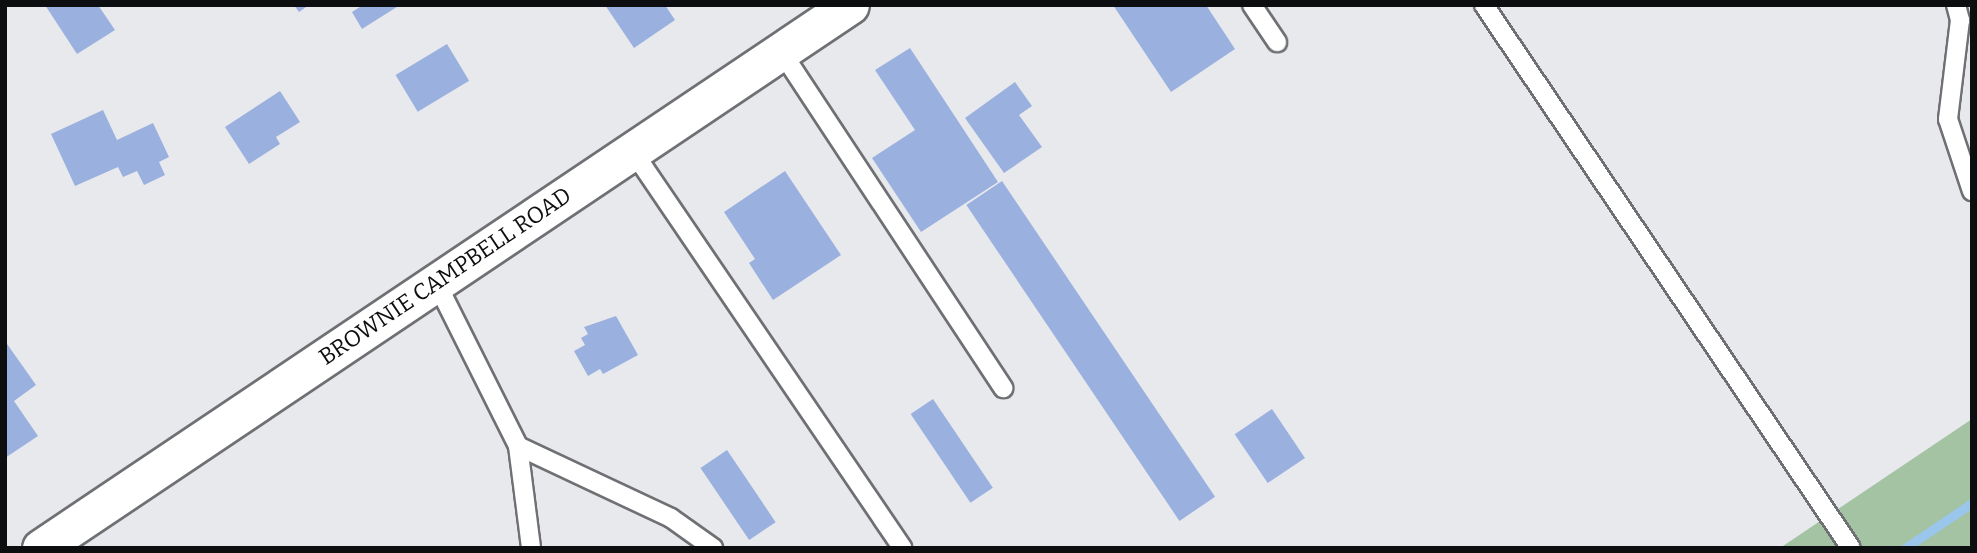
<!DOCTYPE html>
<style>
body{margin:0}
#map{position:relative;width:1977px;height:553px;overflow:hidden;background:#e8e9ed;font-family:Bitter,serif}
div>[style]{position:absolute}
.green>*{inset:0;background:#a3c3a2}
.stream>*{height:9px;margin:-4.5px;padding:0 4.5px;transform-origin:4.5px;border-radius:4.5px;background:#9ac6ec}
.building>*{inset:0;background:#9ab0de;transform-origin:0 0}
.roads{filter:drop-shadow(2px 0 #6f7073) drop-shadow(-2px 0 #6f7073) drop-shadow(0 2px #6f7073) drop-shadow(0 -2px #6f7073)}
.service>*{height:18px;margin:-9px;padding:0 9px;transform-origin:9px;border-radius:9px;background:#fff}
.minor>*{height:37px;margin:-18.5px;padding:0 18.5px;transform-origin:18.5px;border-radius:18.5px;background:#fff}
span{translate:-50% -50%;white-space:nowrap;text-align:center;line-height:1.15;-webkit-text-stroke:5px #fff;paint-order:stroke}
.street-label{font-size:23px;color:#0d0e0f}
.frame{position:absolute;inset:0;border:7px solid #0d0e0f;pointer-events:none}
</style>
<div id="map">
<div class="green">
<div style="clip-path:polygon(1972px 419px,1972px 548px,1780px 548px)"></div>
</div>
<div class="stream">
<div style="left:1905px;top:548px;width:81px;rotate:-33.9deg"></div>
</div>
<div class="building">
<div style="clip-path:polygon(45px 5px,98px 5px,115px 30px,77px 54px)"></div>
<div style="clip-path:polygon(294px 5px,309px 5px,299px 12px)"></div>
<div style="clip-path:polygon(363px 5px,400px 5px,362px 29px,352px 12px)"></div>
<div style="clip-path:polygon(605px 5px,665px 5px,675px 20px,634px 48px)"></div>
<div style="clip-path:polygon(1113px 5px,1206px 5px,1235px 49px,1171px 92px)"></div>
<div style="left:447px;top:44px;width:43px;height:60px;rotate:59deg"></div>
<div style="clip-path:polygon(910px 48px,998px 182px,921px 232px,872px 158px,915px 130px,875px 70px)"></div>
<div style="clip-path:polygon(1015px 82px,1032px 106px,1019px 115px,1042px 147px,1004px 173px,965px 118px)"></div>
<div style="clip-path:polygon(280px 91px,300px 122px,276px 137px,280px 144px,249px 164px,225px 127px)"></div>
<div style="clip-path:polygon(103px 110px,117px 140px,153px 123px,169px 157px,159px 162px,165px 175px,144px 185px,137px 171px,123px 177px,118px 167px,75px 186px,51px 134px)"></div>
<div style="clip-path:polygon(785px 171px,841px 255px,773px 300px,749px 263px,755px 259px,724px 212px)"></div>
<div style="left:1002px;top:181px;width:381px;height:43px;rotate:56deg"></div>
<div style="clip-path:polygon(616px 316px,638px 355px,603px 374px,600px 369px,588px 376px,574px 351px,585px 345px,581px 338px,588px 334px,584px 327px)"></div>
<div style="clip-path:polygon(5px 341px,36px 385px,14px 401px,38px 436px,5px 458px)"></div>
<div style="left:933px;top:399px;width:107px;height:27px;rotate:56deg"></div>
<div style="left:1272px;top:409px;width:59px;height:45px;rotate:56deg"></div>
<div style="left:727px;top:450px;width:87px;height:32px;rotate:56deg"></div>
</div>
<div class="roads">
<div class="service">
<div style="left:1252px;top:5px;width:45px;rotate:56deg"></div>
<div style="left:1484px;top:5px;width:655px;rotate:55.95deg"></div>
<div style="left:1956px;top:5px;width:16px;rotate:75deg"></div>
<div style="left:1960px;top:20px;width:100px;rotate:96.9deg"></div>
<div style="left:1948px;top:119px;width:76px;rotate:71.6deg"></div>
<div style="left:781px;top:51px;width:404px;rotate:56.6deg"></div>
<div style="left:632px;top:150px;width:481px;rotate:55.8deg"></div>
<div style="left:436px;top:282px;width:183px;rotate:63.4deg"></div>
<div style="left:518px;top:446px;width:103px;rotate:82.7deg"></div>
<div style="left:518px;top:446px;width:169px;rotate:25.2deg"></div>
<div style="left:671px;top:518px;width:52px;rotate:35.5deg"></div>
</div>
<div class="minor">
<div style="left:41px;top:548px;width:974px;rotate:-33.87deg"></div>
</div>
</div>
<div class="street-label">
<span style="left:445px;top:276px;rotate:-34deg">BROWNIE CAMPBELL ROAD</span>
</div>
<div class="frame"></div>
</div>
